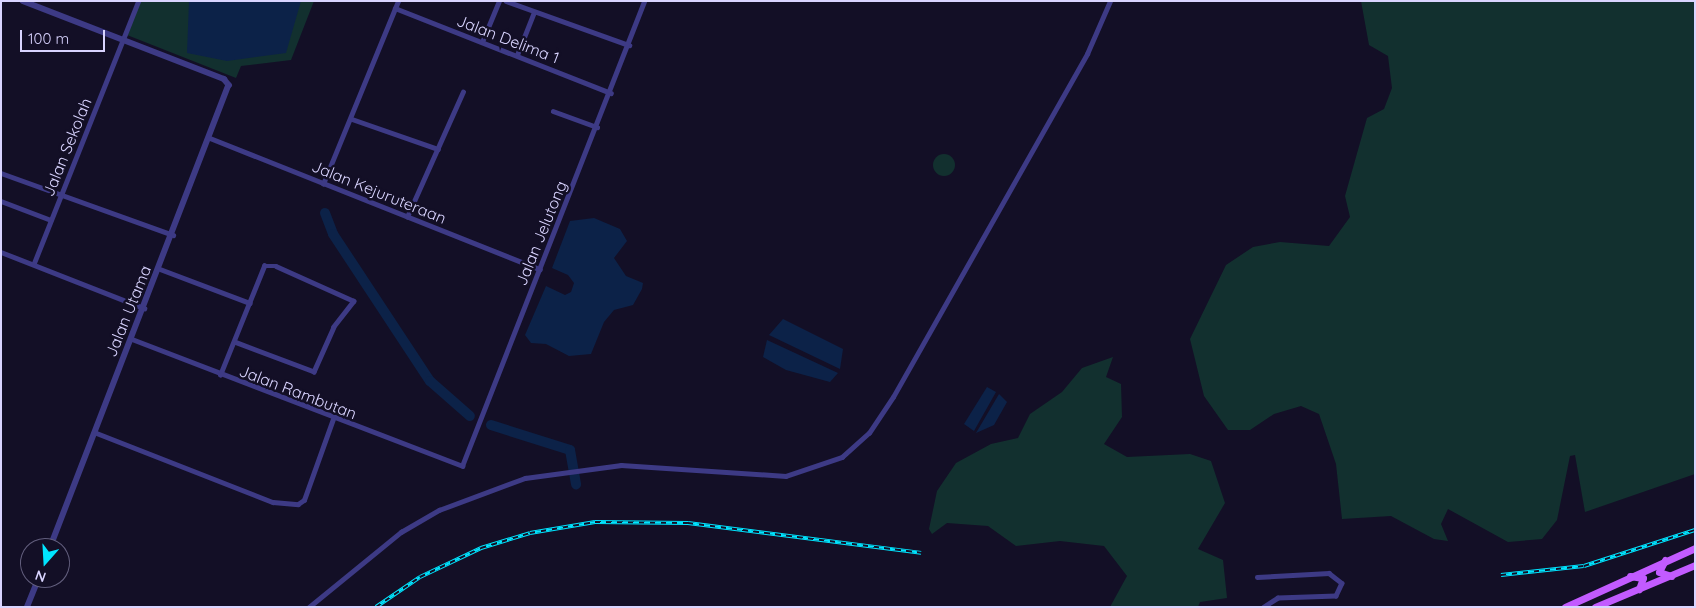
<!DOCTYPE html>
<style>
body{margin:0}
#map{position:relative;width:1696px;height:608px;overflow:hidden;background:#130f26;font-family:Quicksand,sans-serif}
div>[style]{position:absolute}
.green>*{inset:0;background:#12302f}
.round{border-radius:50%}
.water>*{inset:0;background:#0c2248}
.river>*{height:10px;margin:-5px;padding:0 5px;transform-origin:5px;border-radius:5px;background:#0c2248}
.minor>*{height:4.5px;margin:-2.25px;padding:0 2.25px;transform-origin:2.25px;border-radius:2.25px;background:#3d3a85}
.tertiary>*{height:5.5px;margin:-2.75px;padding:0 2.75px;transform-origin:2.75px;border-radius:2.75px;background:#3d3a85}
.primary>*{height:7px;margin:-3.5px;padding:0 3.5px;transform-origin:3.5px;border-radius:3.5px;background:#c25bff}
.rail>*{height:4px;margin-top:-2px;transform-origin:0;background:repeating-linear-gradient(90deg,#130f26 0 5.5px,#00e5ff 0 11px);box-sizing:border-box;border-block:1px solid #00e5ff}
span{translate:-50% -50%;white-space:nowrap;text-align:center;line-height:1.15;-webkit-text-stroke:5px #130f26;paint-order:stroke}
.street-label{font-size:16px;color:#d9d4ff}
.frame{position:absolute;inset:0;border:2px solid #d9d4ff;pointer-events:none}
.north{position:absolute;left:20px;top:538px;width:50px;height:50px;box-sizing:border-box;background:#130f26;border:1px solid #625e7d;border-radius:50%;rotate:199deg;font-size:14px;font-weight:700;line-height:20px;text-align:center;color:#d9d4ff}
.north::after{content:'';display:block;margin:auto;width:18px;height:22px;background:#00e5ff;clip-path:polygon(50% 0,100% 100%,50% 72%,0 100%)}
.scale{position:absolute;left:20px;top:30px;width:85px;height:22px;box-sizing:border-box;border:2px solid #d9d4ff;border-top:0;padding-left:6px;font-size:15px;line-height:18px;white-space:nowrap;color:#d9d4ff;-webkit-text-stroke:4px #130f26;paint-order:stroke}
</style>
<div id="map">
<div class="green">
<div style="clip-path:polygon(140px 1px,314px 1px,291px 60px,241px 66px,236px 78px,127px 35px)"></div>
<div style="clip-path:polygon(1361px 1px,1695px 1px,1695px 474px,1585px 512px,1575px 455px,1570px 456px,1557px 520px,1542px 539px,1508px 542px,1448px 509px,1441px 524px,1448px 541px,1434px 539px,1391px 516px,1342px 519px,1336px 464px,1319px 414px,1301px 406px,1274px 414px,1250px 430px,1228px 430px,1204px 396px,1190px 339px,1226px 265px,1253px 247px,1280px 242px,1329px 246px,1350px 217px,1345px 196px,1367px 118px,1384px 109px,1392px 88px,1388px 56px,1369px 45px)"></div>
<div class="round" style="left:933px;top:154px;width:22px;height:22px"></div>
<div style="clip-path:polygon(1113px 357px,1106px 377px,1121px 384px,1122px 417px,1104px 444px,1127px 457px,1190px 454px,1211px 461px,1225px 503px,1198px 549px,1223px 560px,1227px 598px,1200px 602px,1198px 607px,1110px 607px,1127px 576px,1104px 546px,1060px 541px,1016px 546px,988px 526px,947px 523px,932px 534px,929px 529px,937px 491px,956px 463px,991px 444px,1018px 438px,1030px 414px,1062px 392px,1082px 368px)"></div>
</div>
<div class="water">
<div style="clip-path:polygon(189px 1px,301px 1px,286px 53px,227px 61px,187px 53px)"></div>
<div style="clip-path:polygon(594px 218px,620px 229px,627px 241px,614px 258px,626px 276px,643px 283px,642px 289px,633px 305px,614px 310px,604px 322px,591px 354px,569px 356px,546px 344px,531px 343px,525px 335px,546px 286px,565px 295px,571px 292px,574px 283px,568px 275px,552px 268px,570px 221px)"></div>
<div style="clip-path:polygon(783px 319px,843px 349px,840px 369px,769px 335px)"></div>
<div style="clip-path:polygon(767px 340px,838px 373px,830px 382px,786px 370px,763px 357px)"></div>
<div style="clip-path:polygon(987px 387px,996px 392px,974px 431px,964px 424px)"></div>
<div style="clip-path:polygon(999px 394px,1007px 402px,994px 425px,976px 433px)"></div>
</div>
<div class="river">
<div style="left:325px;top:213px;width:22px;rotate:69deg"></div>
<div style="left:333px;top:234px;width:176px;rotate:56.6deg"></div>
<div style="left:430px;top:381px;width:53px;rotate:41.2deg"></div>
<div style="left:491px;top:425px;width:83px;rotate:17.6deg"></div>
<div style="left:570px;top:450px;width:35px;rotate:80deg"></div>
</div>
<div class="minor">
<div style="left:506px;top:1px;width:131px;rotate:19.7deg"></div>
<div style="left:395px;top:8px;width:232px;rotate:21.5deg"></div>
<div style="left:482px;top:42px;width:44px;rotate:-67.5deg"></div>
<div style="left:517px;top:55px;width:46px;rotate:-68.4deg"></div>
<div style="left:553px;top:111px;width:47px;rotate:20deg"></div>
<div style="left:352px;top:119px;width:91px;rotate:19.2deg"></div>
<div style="left:210px;top:138px;width:355px;rotate:21.7deg"></div>
<div style="left:1px;top:173px;width:183px;rotate:19.8deg"></div>
<div style="left:323px;top:184px;width:198px;rotate:-67.7deg"></div>
<div style="left:1px;top:201px;width:53px;rotate:20.8deg"></div>
<div style="left:407px;top:217px;width:137px;rotate:-65.9deg"></div>
<div style="left:1px;top:252px;width:154px;rotate:21.4deg"></div>
<div style="left:34px;top:263px;width:282px;rotate:-68.3deg"></div>
<div style="left:160px;top:269px;width:96px;rotate:20.7deg"></div>
<div style="left:132px;top:339px;width:354px;rotate:21deg"></div>
<div style="left:462px;top:466px;width:499px;rotate:-68.6deg"></div>
<div style="left:220px;top:375px;width:118px;rotate:-68deg"></div>
<div style="left:264px;top:266px;width:12px"></div>
<div style="left:276px;top:266px;width:85px;rotate:24.2deg"></div>
<div style="left:354px;top:301px;width:33px;rotate:128deg"></div>
<div style="left:334px;top:327px;width:49px;rotate:114deg"></div>
<div style="left:314px;top:372px;width:85px;rotate:-159.4deg"></div>
<div style="left:94px;top:432px;width:192px;rotate:21.4deg"></div>
<div style="left:273px;top:502px;width:25px;rotate:5deg"></div>
<div style="left:298px;top:504px;width:7px;rotate:-34deg"></div>
<div style="left:304px;top:500px;width:86px;rotate:-70.3deg"></div>
<div style="left:1257px;top:577px;width:72px;rotate:-3.2deg"></div>
<div style="left:1329px;top:573px;width:16px;rotate:38deg"></div>
<div style="left:1342px;top:583px;width:14px;rotate:115deg"></div>
<div style="left:1336px;top:596px;width:58px;rotate:178deg"></div>
<div style="left:1278px;top:598px;width:17px;rotate:147deg"></div>
<div style="left:309px;top:607px;width:119px;rotate:-39.2deg"></div>
<div style="left:401px;top:532px;width:44px;rotate:-30.1deg"></div>
<div style="left:439px;top:510px;width:92px;rotate:-20.4deg"></div>
<div style="left:525px;top:478px;width:97px;rotate:-7.7deg"></div>
<div style="left:621px;top:465px;width:165px;rotate:3.8deg"></div>
<div style="left:786px;top:476px;width:59px;rotate:-18.7deg"></div>
<div style="left:842px;top:457px;width:36px;rotate:-42deg"></div>
<div style="left:869px;top:433px;width:43px;rotate:-56.3deg"></div>
<div style="left:893px;top:397px;width:394px;rotate:-60.5deg"></div>
<div style="left:1087px;top:54px;width:58px;rotate:-66.5deg"></div>
</div>
<div class="tertiary">
<div style="left:23px;top:1px;width:216px;rotate:21.2deg"></div>
<div style="left:224px;top:79px;width:8px;rotate:50deg"></div>
<div style="left:229px;top:85px;width:496px;rotate:111.1deg"></div>
<div style="left:27px;top:607px;width:31px;rotate:-68deg"></div>
</div>
<div class="primary">
<div style="left:1665px;top:560px;width:13px;rotate:117deg"></div>
<div style="left:1659px;top:572px;width:13px;rotate:18deg"></div>
<div style="left:1630px;top:576px;width:13px;rotate:9deg"></div>
<div style="left:1643px;top:578px;width:12px;rotate:110deg"></div>
<div style="left:1565px;top:607px;width:143px;rotate:-24.4deg"></div>
<div style="left:1595px;top:607px;width:108px;rotate:-22.8deg"></div>
</div>
<div class="rail">
<div style="left:1501px;top:575px;width:83px;rotate:-6.2deg"></div>
<div style="left:1584px;top:566px;width:117px;rotate:-18deg"></div>
<div style="left:376px;top:607px;width:53px;rotate:-34.3deg"></div>
<div style="left:420px;top:577px;width:68px;rotate:-25.4deg"></div>
<div style="left:481px;top:548px;width:51px;rotate:-17deg"></div>
<div style="left:530px;top:533px;width:66px;rotate:-9.6deg"></div>
<div style="left:595px;top:522px;width:93px;rotate:0.6deg"></div>
<div style="left:688px;top:523px;width:235px;rotate:7.3deg"></div>
</div>
<div class="street-label">
<span style="left:508px;top:39px;rotate:21deg">Jalan Delima 1</span>
<span style="left:67px;top:147px;rotate:-68deg">Jalan Sekolah</span>
<span style="left:379px;top:192px;rotate:22deg">Jalan Kejuruteraan</span>
<span style="left:541px;top:233px;rotate:-68deg">Jalan Jelutong</span>
<span style="left:128px;top:311px;rotate:-68deg">Jalan Utama</span>
<span style="left:298px;top:392px;rotate:21deg">Jalan Rambutan</span>
</div>
<div class="frame"></div>
<div class="north">N</div>
<div class="scale">100 m</div>
</div>
